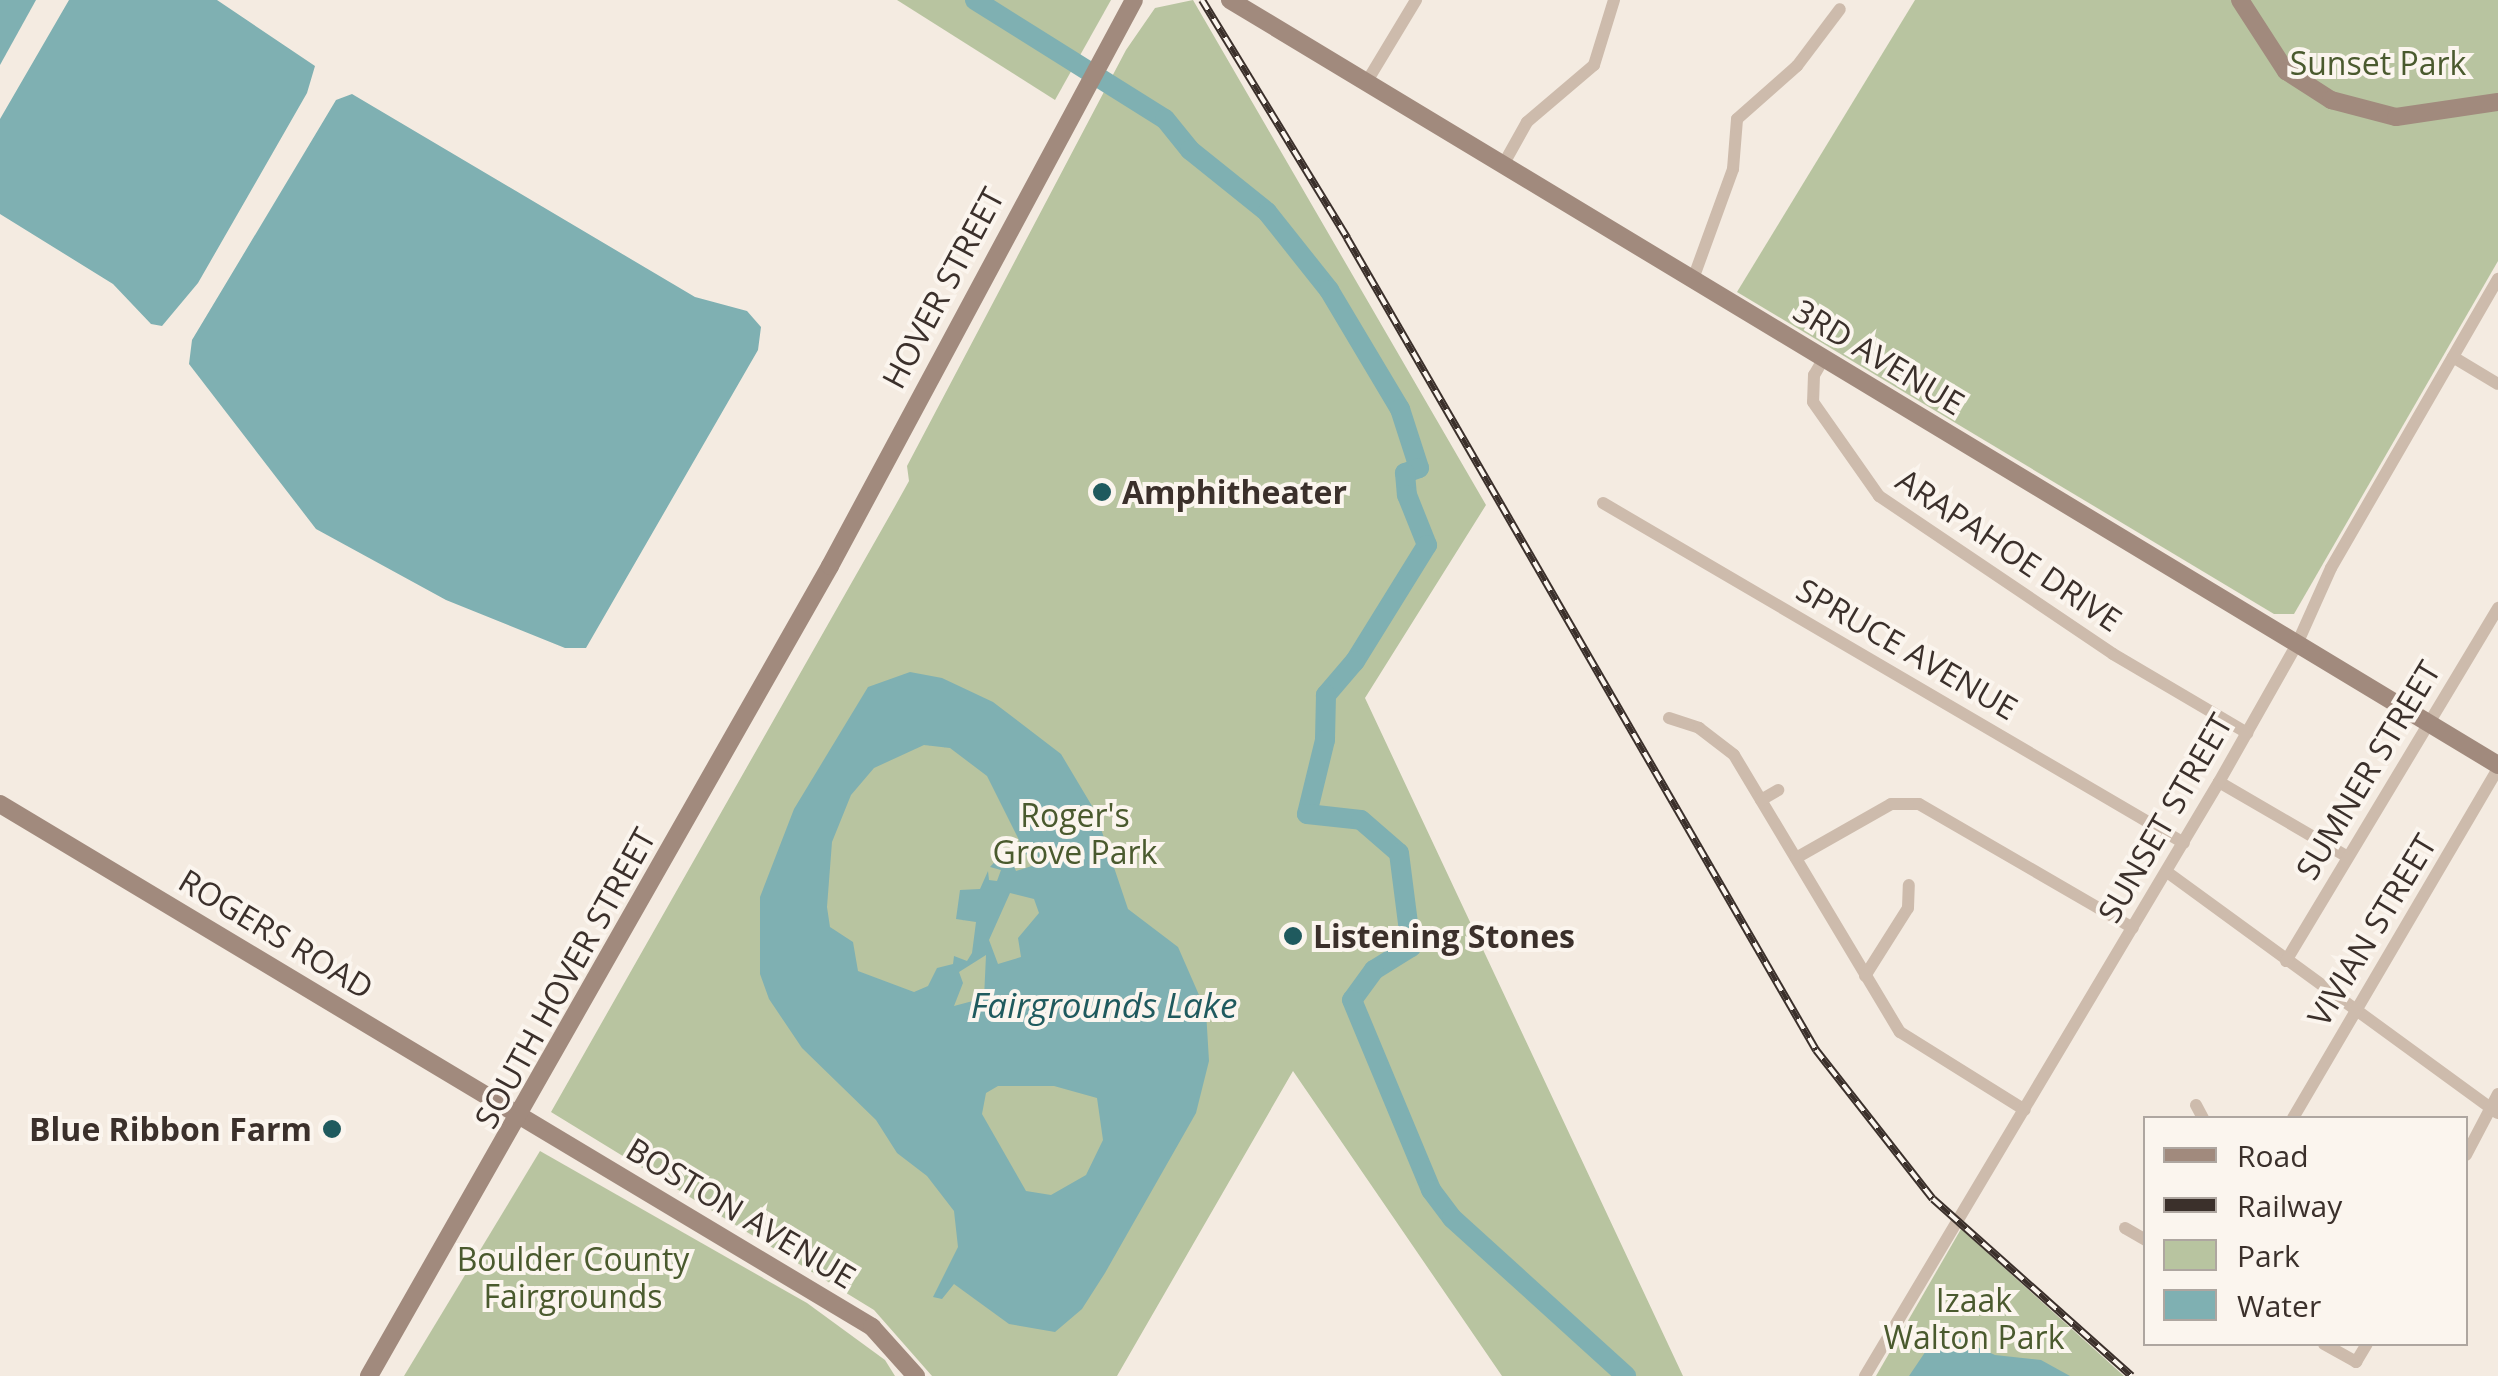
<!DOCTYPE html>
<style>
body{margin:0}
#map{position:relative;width:2498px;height:1376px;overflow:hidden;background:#f4ebe1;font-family:"Open Sans",sans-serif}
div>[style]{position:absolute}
.green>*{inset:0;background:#b8c4a0}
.water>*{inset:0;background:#7fb0b2}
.river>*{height:20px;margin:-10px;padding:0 10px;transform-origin:10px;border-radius:10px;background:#7fb0b2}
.street>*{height:12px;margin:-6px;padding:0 6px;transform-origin:6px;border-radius:6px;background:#cdbbac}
.secondary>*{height:18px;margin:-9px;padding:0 9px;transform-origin:9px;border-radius:9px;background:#a18a7d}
.rail>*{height:8px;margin-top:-4px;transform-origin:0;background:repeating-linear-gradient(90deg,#fbf5ee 0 11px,#3b302b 0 22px);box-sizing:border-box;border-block:2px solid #3b302b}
.dots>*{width:28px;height:28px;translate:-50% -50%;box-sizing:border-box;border:5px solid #fbf5ee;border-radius:50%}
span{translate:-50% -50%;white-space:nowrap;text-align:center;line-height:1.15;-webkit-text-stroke:8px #fbf5ee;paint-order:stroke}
.park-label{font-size:32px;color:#4a5a2e}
.street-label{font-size:32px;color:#3b302b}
.poi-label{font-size:32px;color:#3b302b;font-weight:700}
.left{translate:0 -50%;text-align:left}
.right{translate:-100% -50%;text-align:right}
.water-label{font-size:35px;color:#1f5a5e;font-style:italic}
.legend{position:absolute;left:2143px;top:1116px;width:325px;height:230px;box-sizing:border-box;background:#fbf5ee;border:2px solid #aea6a0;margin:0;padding:12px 18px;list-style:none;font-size:30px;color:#3b302b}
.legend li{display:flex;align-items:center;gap:20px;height:50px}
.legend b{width:50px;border:2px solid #aea6a0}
</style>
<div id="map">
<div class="green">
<div style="clip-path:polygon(897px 0,1111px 0,1055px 100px)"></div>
<div style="clip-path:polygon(1193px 0,1486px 505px,1365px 698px,1683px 1376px,1502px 1376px,1293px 1071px,1117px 1376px,932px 1376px,874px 1310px,551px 1112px,894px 508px,909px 481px,907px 466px,1126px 50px,1155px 8px)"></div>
<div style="clip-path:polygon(1915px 0,2498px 0,2498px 261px,2294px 614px,2274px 614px,1737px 292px)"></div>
<div style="clip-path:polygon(540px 1151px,807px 1303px,885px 1360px,895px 1376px,404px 1376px)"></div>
<div style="clip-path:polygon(1961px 1229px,2124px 1376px,1876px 1376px)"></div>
</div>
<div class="water">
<div style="clip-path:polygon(0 0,36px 0,0 65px)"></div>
<div style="clip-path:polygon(69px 0,217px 0,315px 66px,307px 93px,198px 283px,162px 326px,151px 324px,113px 284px,0 214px,0 119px)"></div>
<div style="clip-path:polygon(352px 94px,695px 297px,747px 311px,761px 327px,758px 350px,586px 648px,565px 648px,446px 600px,316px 529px,189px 364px,192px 340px,336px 100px)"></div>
<div style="clip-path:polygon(evenodd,910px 672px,942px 678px,993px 702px,1061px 754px,1095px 811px,1128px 909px,1178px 947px,1206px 1011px,1209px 1061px,1196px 1113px,1105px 1273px,1082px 1309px,1055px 1332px,1009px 1324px,954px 1284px,942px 1299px,933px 1297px,958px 1247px,954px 1211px,927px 1176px,897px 1153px,876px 1120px,802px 1048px,769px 999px,760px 974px,760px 897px,794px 809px,868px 687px,910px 672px,924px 745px,950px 748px,987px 776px,1032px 866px,1016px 871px,1009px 854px,1001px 855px,990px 867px,1001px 870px,997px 881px,989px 880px,988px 871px,980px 889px,960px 890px,956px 919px,976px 922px,972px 953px,967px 961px,954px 956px,953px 964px,937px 968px,928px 986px,914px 992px,858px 971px,853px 942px,830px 927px,827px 907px,832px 842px,851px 795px,874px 768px,924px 745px,910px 672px,1010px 893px,1034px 899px,1039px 913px,1018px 938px,1021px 957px,998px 964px,989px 940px,1010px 893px,910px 672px,986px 955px,984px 998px,954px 1006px,963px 983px,959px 972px,986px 955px,910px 672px,998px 1086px,1054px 1086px,1097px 1098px,1103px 1140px,1086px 1175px,1051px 1195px,1026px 1191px,982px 1114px,986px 1093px,998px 1086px)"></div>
<div style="clip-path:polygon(1940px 1330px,1995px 1355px,2041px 1360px,2070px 1376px,1909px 1376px)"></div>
</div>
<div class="river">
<div style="left:975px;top:0;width:224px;rotate:32.1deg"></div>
<div style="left:1165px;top:119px;width:40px;rotate:51deg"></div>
<div style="left:1190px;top:150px;width:99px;rotate:38.8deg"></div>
<div style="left:1267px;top:212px;width:100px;rotate:51.5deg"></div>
<div style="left:1329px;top:290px;width:139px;rotate:59.2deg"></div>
<div style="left:1400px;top:409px;width:62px;rotate:72.1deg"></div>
<div style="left:1419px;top:468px;width:15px;rotate:160deg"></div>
<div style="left:1405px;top:473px;width:22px;rotate:85deg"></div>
<div style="left:1407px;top:495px;width:54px;rotate:68.2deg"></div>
<div style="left:1427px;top:545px;width:137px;rotate:121.8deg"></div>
<div style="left:1355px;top:661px;width:45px;rotate:130.5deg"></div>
<div style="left:1326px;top:695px;width:45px;rotate:91.3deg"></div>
<div style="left:1325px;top:740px;width:76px;rotate:103.7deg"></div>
<div style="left:1307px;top:814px;width:54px;rotate:6.3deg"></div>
<div style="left:1361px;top:820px;width:50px;rotate:41deg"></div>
<div style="left:1399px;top:853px;width:95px;rotate:82.7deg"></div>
<div style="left:1411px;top:947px;width:44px;rotate:148.1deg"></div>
<div style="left:1374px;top:970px;width:37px;rotate:126deg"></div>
<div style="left:1352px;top:1000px;width:206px;rotate:67.4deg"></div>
<div style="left:1431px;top:1190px;width:35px;rotate:53deg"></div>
<div style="left:1452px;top:1218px;width:235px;rotate:42.2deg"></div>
</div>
<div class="street">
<div style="left:1366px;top:83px;width:97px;rotate:-58.9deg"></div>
<div style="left:1503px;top:165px;width:49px;rotate:-60.8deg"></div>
<div style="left:1527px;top:122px;width:88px;rotate:-40.4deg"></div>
<div style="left:1594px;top:65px;width:68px;rotate:-72.9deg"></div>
<div style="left:1693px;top:279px;width:117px;rotate:-70deg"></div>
<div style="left:1733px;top:169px;width:50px;rotate:-85.4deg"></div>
<div style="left:1737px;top:119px;width:80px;rotate:-41.5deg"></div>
<div style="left:1797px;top:66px;width:71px;rotate:-53deg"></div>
<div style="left:2453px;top:357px;width:52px;rotate:31deg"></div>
<div style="left:1824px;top:358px;width:20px;rotate:120deg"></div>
<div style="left:1814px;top:375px;width:27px;rotate:92deg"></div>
<div style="left:1813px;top:402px;width:115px;rotate:54.9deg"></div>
<div style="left:1879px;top:496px;width:282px;rotate:34deg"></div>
<div style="left:2113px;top:654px;width:156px;rotate:30.5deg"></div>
<div style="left:1603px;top:503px;width:673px;rotate:30.34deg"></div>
<div style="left:1669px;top:718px;width:32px;rotate:18deg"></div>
<div style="left:1699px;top:728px;width:44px;rotate:37.6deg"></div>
<div style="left:1734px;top:755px;width:323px;rotate:59.1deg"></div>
<div style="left:1900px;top:1032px;width:147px;rotate:32deg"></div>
<div style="left:2219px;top:782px;width:147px;rotate:30.2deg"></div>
<div style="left:1761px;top:800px;width:20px;rotate:-30deg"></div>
<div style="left:1796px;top:858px;width:109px;rotate:-29.6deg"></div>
<div style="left:1891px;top:804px;width:28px"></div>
<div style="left:1919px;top:804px;width:247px;rotate:30.1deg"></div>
<div style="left:2167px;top:872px;width:409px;rotate:36.1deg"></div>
<div style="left:2286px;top:961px;width:412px;rotate:-59deg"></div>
<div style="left:1865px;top:976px;width:80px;rotate:-57.7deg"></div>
<div style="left:1908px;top:908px;width:23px;rotate:-88deg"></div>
<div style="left:2196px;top:1105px;width:15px;rotate:62deg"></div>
<div style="left:2293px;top:1118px;width:405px;rotate:-59.6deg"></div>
<div style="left:2466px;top:1155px;width:69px;rotate:-62.3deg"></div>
<div style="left:2125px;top:1228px;width:24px;rotate:30deg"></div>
<div style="left:2324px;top:1344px;width:37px;rotate:29deg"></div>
<div style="left:2356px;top:1362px;width:21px;rotate:-59deg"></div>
<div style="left:1865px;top:1376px;width:691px;rotate:-59.21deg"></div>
<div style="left:2219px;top:782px;width:159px;rotate:-60.5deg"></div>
<div style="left:2297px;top:644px;width:83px;rotate:-65.9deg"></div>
<div style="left:2331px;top:568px;width:334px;rotate:-60deg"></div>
</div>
<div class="secondary">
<div style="left:1230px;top:0;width:1481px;rotate:31.1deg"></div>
<div style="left:2240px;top:0;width:85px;rotate:57.1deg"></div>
<div style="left:2286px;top:71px;width:54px;rotate:32.8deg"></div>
<div style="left:2331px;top:100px;width:67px;rotate:14.7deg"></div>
<div style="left:2396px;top:117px;width:103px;rotate:-8.4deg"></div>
<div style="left:0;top:804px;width:1017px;rotate:30.95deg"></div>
<div style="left:872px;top:1327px;width:66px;rotate:48.1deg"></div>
<div style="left:369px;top:1376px;width:932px;rotate:-60.35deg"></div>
<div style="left:830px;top:566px;width:642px;rotate:-61.76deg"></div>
</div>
<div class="rail">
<div style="left:1202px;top:0;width:279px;rotate:58.6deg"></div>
<div style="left:1347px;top:238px;width:938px;rotate:59.99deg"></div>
<div style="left:1816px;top:1050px;width:189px;rotate:51.9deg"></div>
<div style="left:1933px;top:1199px;width:266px;rotate:41.7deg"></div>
</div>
<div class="dots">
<div style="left:1102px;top:492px;background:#1f5a5e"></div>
<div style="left:1293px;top:936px;background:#1f5a5e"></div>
<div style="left:332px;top:1129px;background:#1f5a5e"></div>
</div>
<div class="park-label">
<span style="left:2378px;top:63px">Sunset Park</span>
<span style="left:1075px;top:834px">Roger's<br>Grove Park</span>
<span style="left:573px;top:1278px">Boulder County<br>Fairgrounds</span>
<span style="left:1974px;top:1319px">Izaak<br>Walton Park</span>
</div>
<div class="street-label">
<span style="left:943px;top:288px;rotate:-62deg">HOVER STREET</span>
<span style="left:1879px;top:357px;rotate:31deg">3RD AVENUE</span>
<span style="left:2009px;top:550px;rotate:34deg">ARAPAHOE DRIVE</span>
<span style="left:1907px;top:649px;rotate:30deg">SPRUCE AVENUE</span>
<span style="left:2368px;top:770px;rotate:-59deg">SUMNER STREET</span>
<span style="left:2165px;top:818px;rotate:-60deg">SUNSET STREET</span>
<span style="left:2372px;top:930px;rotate:-59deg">VIVIAN STREET</span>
<span style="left:276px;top:934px;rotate:31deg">ROGERS ROAD</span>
<span style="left:565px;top:978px;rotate:-61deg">SOUTH HOVER STREET</span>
<span style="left:741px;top:1213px;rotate:31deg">BOSTON AVENUE</span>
</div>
<div class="poi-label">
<span class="left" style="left:1122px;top:492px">Amphitheater</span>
<span class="left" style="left:1313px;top:936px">Listening Stones</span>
<span class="right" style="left:312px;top:1129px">Blue Ribbon Farm</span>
</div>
<div class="water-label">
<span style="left:1104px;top:1005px">Fairgrounds Lake</span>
</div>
<ul class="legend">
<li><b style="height:12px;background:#a18a7d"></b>Road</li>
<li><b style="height:12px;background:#3b302b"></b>Railway</li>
<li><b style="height:28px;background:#b8c4a0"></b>Park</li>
<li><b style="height:28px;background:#7fb0b2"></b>Water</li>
</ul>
</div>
